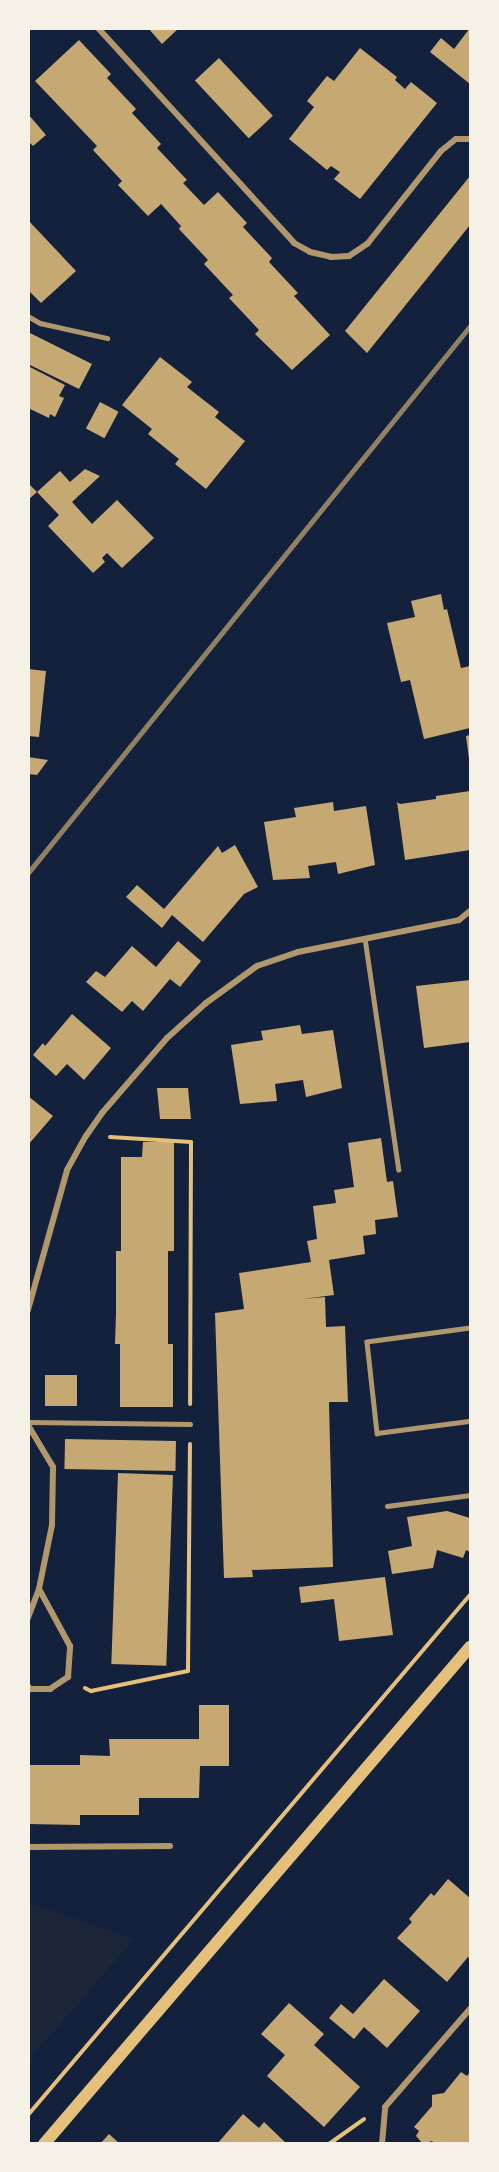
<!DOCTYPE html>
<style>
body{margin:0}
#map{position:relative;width:499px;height:2172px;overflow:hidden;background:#14213d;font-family:Karla,sans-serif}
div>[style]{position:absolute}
.green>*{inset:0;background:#1d2539}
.building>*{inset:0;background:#c6a872;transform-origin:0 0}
.path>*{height:4px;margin:-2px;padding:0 2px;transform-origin:2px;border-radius:2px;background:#e5c07b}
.service>*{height:4.5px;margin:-2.25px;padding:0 2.25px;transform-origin:2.25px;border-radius:2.25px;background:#b1986c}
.minor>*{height:6px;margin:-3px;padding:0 3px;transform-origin:3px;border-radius:3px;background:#b1986c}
.secondary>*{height:12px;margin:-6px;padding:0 6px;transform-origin:6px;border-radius:6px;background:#e5c07b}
.rail>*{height:4.5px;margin:-2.25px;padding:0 2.25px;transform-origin:2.25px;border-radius:2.25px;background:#918062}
span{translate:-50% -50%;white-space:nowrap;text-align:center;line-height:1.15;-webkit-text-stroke:5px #f6f1e7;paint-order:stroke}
.frame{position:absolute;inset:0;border:30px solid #f6f1e7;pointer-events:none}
</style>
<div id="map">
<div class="green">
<div style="clip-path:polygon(29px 1903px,134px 1939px,29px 2060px,28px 1903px)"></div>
</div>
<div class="building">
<div style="clip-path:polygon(148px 28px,179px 28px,162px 44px)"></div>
<div style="clip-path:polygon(470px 28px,470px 84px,430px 52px,441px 38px,454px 49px)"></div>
<div style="clip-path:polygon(79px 40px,111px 74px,107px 78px,136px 109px,132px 113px,161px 144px,157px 148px,187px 180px,183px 183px,204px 205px,218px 192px,247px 223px,243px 227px,272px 258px,269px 262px,298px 293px,294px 296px,330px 335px,292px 370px,255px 334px,259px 330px,229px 298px,233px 295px,204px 264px,208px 260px,179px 229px,181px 226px,161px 204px,148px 216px,118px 185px,122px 181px,93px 150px,97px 146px,35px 81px)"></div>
<div style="clip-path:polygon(360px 48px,397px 77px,395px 80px,405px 89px,411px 82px,437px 103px,360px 199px,334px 179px,340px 172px,331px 166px,327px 170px,289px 139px,314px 107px,307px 101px,327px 76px,334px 81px)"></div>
<div style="left:219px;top:58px;width:79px;height:33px;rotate:47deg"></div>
<div style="clip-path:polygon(28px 114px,46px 135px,33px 146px,28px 141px)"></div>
<div style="clip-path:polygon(470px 176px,470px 225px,367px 353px,345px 331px)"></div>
<div style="clip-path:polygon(28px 220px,76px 271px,41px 303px,28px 290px)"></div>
<div style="clip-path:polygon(28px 332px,92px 364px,79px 389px,28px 364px)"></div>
<div style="clip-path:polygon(160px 357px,192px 382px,187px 387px,219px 412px,215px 417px,245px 441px,206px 489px,175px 464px,179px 459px,148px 434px,152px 429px,122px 405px)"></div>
<div style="clip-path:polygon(28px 366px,65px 385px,59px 396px,64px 398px,55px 417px,50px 414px,49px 418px,28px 408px)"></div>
<div style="left:100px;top:402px;width:21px;height:30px;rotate:28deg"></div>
<div style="clip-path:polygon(85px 469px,100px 476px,72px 502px,92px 524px,117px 500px,154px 538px,122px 568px,107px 553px,102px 558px,105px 562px,93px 573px,48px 526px,59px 515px,37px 492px,60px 471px,70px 482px)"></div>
<div style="clip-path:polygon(28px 483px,37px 492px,28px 500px)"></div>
<div style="clip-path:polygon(441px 594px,444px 610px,447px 609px,461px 668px,470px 666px,470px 728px,424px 739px,410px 680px,401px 682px,387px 623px,415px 617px,411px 601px)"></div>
<div style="clip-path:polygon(28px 669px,46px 671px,39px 737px,28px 736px)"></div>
<div style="clip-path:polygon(470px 735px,470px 759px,469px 759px,466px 736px)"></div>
<div style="clip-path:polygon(28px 757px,48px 760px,37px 775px,28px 774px)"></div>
<div style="clip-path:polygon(470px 791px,470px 850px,405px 860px,397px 802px,400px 804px,436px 799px,436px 796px)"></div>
<div style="clip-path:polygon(333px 802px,334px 811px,366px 806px,375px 865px,338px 874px,336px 862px,308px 866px,310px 878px,273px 880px,264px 822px,296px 817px,294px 808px)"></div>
<div style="clip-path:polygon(235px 845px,258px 887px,244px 894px,203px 942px,172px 915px,162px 928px,126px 897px,137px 885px,164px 909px,218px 846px,222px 853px)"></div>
<div style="clip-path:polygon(178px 941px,201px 961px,180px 987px,170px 979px,143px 1011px,132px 1001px,122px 1012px,86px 982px,96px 971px,105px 977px,132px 946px,156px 967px)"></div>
<div style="clip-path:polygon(470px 980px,470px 1042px,424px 1048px,416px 986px)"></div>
<div style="clip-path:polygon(72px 1014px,111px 1048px,84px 1080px,67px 1064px,56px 1076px,33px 1055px,43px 1043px,45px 1046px)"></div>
<div style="clip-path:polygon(300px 1025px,302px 1034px,333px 1030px,342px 1088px,306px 1097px,303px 1080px,275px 1084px,277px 1101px,240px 1104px,231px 1045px,263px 1040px,261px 1031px)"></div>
<div style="clip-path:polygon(157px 1088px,188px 1088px,191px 1119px,160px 1119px)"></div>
<div style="clip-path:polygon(28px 1096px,53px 1116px,28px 1145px)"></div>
<div style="clip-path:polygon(381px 1138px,387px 1182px,393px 1181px,398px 1217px,375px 1220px,376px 1234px,363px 1236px,365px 1254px,329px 1260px,334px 1295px,303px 1299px,325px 1297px,326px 1327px,345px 1326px,348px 1402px,329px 1402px,333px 1567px,252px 1570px,253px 1577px,224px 1578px,215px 1313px,244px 1309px,239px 1273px,311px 1262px,307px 1241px,317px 1239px,313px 1206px,336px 1203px,334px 1190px,354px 1187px,348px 1143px)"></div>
<div style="clip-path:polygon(143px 1142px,174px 1142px,174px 1251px,168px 1251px,168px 1344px,173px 1344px,173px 1407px,120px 1407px,120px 1344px,115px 1344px,116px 1313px,116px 1251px,121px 1251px,121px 1157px,142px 1157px)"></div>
<div style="left:45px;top:1375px;width:32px;height:31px"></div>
<div style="left:65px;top:1439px;width:111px;height:30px;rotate:1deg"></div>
<div style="left:118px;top:1473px;width:55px;height:191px;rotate:2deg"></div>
<div style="clip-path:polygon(447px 1511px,470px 1518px,470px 1552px,466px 1550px,463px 1558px,437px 1550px,433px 1568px,392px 1574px,388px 1551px,412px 1546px,407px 1517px)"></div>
<div style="clip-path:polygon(385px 1577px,393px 1635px,339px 1641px,334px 1599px,301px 1603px,299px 1587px)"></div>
<div style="clip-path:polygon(199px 1705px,229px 1705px,229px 1766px,200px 1766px,199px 1798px,139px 1798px,139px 1815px,80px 1815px,80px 1825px,28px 1824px,28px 1765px,80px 1765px,80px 1755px,110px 1756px,109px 1739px,199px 1739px)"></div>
<div style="clip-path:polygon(448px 1879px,470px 1898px,470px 1959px,468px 1957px,447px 1982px,397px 1938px,412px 1922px,409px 1919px,431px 1893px,434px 1896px)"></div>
<div style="clip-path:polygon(384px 1979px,420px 2011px,387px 2048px,364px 2027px,354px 2039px,329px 2018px,341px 2004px,353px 2014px)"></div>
<div style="clip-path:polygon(289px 2003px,324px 2034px,314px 2045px,360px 2087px,324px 2127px,267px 2076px,285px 2055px,261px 2034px)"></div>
<div style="clip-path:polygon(461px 2072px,467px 2076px,470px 2072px,470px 2144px,435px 2144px,432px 2141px,423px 2144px,416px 2136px,419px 2131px,414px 2127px,432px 2106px,432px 2095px,444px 2093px)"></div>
<div style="clip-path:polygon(243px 2114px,259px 2128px,264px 2122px,287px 2144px,217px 2144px)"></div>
<div style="clip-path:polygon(109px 2134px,120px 2144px,100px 2144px)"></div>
</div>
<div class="path">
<div style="left:110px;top:1137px;width:81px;rotate:3.5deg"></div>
<div style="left:191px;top:1142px;width:262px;rotate:90.2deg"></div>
<div style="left:85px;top:1688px;width:7px;rotate:27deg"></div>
<div style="left:91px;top:1691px;width:99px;rotate:-11.7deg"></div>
<div style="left:188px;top:1671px;width:227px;rotate:-89.5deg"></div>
<div style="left:28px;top:2115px;width:682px;rotate:-49.64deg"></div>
<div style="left:329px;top:2144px;width:43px;rotate:-35.5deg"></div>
</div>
<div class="service">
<div style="left:28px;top:316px;width:14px;rotate:30deg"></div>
<div style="left:40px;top:323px;width:69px;rotate:12.6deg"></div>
<div style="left:365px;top:938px;width:234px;rotate:81.7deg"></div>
<div style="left:470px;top:1328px;width:104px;rotate:172.3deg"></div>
<div style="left:367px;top:1342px;width:92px;rotate:83.7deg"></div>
<div style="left:377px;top:1433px;width:94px;rotate:-7.4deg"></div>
<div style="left:28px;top:1422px;width:162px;rotate:0.7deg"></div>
<div style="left:387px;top:1506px;width:84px;rotate:-7.5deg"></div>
</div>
<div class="minor">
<div style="left:98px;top:28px;width:291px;rotate:47.6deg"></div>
<div style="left:294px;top:243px;width:18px;rotate:29deg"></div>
<div style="left:310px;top:252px;width:22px;rotate:13deg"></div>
<div style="left:331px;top:257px;width:18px;rotate:-3deg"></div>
<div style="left:349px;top:256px;width:23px;rotate:-34deg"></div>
<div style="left:368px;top:243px;width:117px;rotate:-51.6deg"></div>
<div style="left:441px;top:151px;width:19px;rotate:-39deg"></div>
<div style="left:456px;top:139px;width:14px"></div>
<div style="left:28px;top:1310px;width:145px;rotate:-74.4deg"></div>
<div style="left:67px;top:1170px;width:39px;rotate:-61deg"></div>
<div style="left:86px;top:1136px;width:28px;rotate:-55deg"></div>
<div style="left:102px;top:1113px;width:99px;rotate:-49.1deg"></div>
<div style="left:167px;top:1038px;width:52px;rotate:-41.9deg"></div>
<div style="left:206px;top:1003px;width:63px;rotate:-36deg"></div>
<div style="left:257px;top:966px;width:43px;rotate:-18.9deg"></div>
<div style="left:298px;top:952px;width:164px;rotate:-11.2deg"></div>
<div style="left:459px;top:920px;width:14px;rotate:-39deg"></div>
<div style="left:28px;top:1425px;width:49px;rotate:59.2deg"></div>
<div style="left:53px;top:1467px;width:58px;rotate:91deg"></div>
<div style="left:52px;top:1525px;width:65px;rotate:101.5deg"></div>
<div style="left:39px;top:1589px;width:31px;rotate:111deg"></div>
<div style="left:28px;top:1686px;width:4px;rotate:56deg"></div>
<div style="left:30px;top:1689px;width:20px"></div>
<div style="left:50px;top:1689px;width:22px;rotate:-34deg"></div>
<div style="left:68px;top:1677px;width:31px;rotate:-86deg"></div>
<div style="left:70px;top:1646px;width:65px;rotate:-118.5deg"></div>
<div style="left:28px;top:1847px;width:142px;rotate:-0.4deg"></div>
<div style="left:382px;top:2144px;width:37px;rotate:-85deg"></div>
<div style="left:385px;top:2107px;width:130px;rotate:-49.1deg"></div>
</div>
<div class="secondary">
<div style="left:44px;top:2144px;width:655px;rotate:-49.4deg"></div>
</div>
<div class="rail">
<div style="left:28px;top:873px;width:703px;rotate:-51.06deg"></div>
</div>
<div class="frame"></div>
</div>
